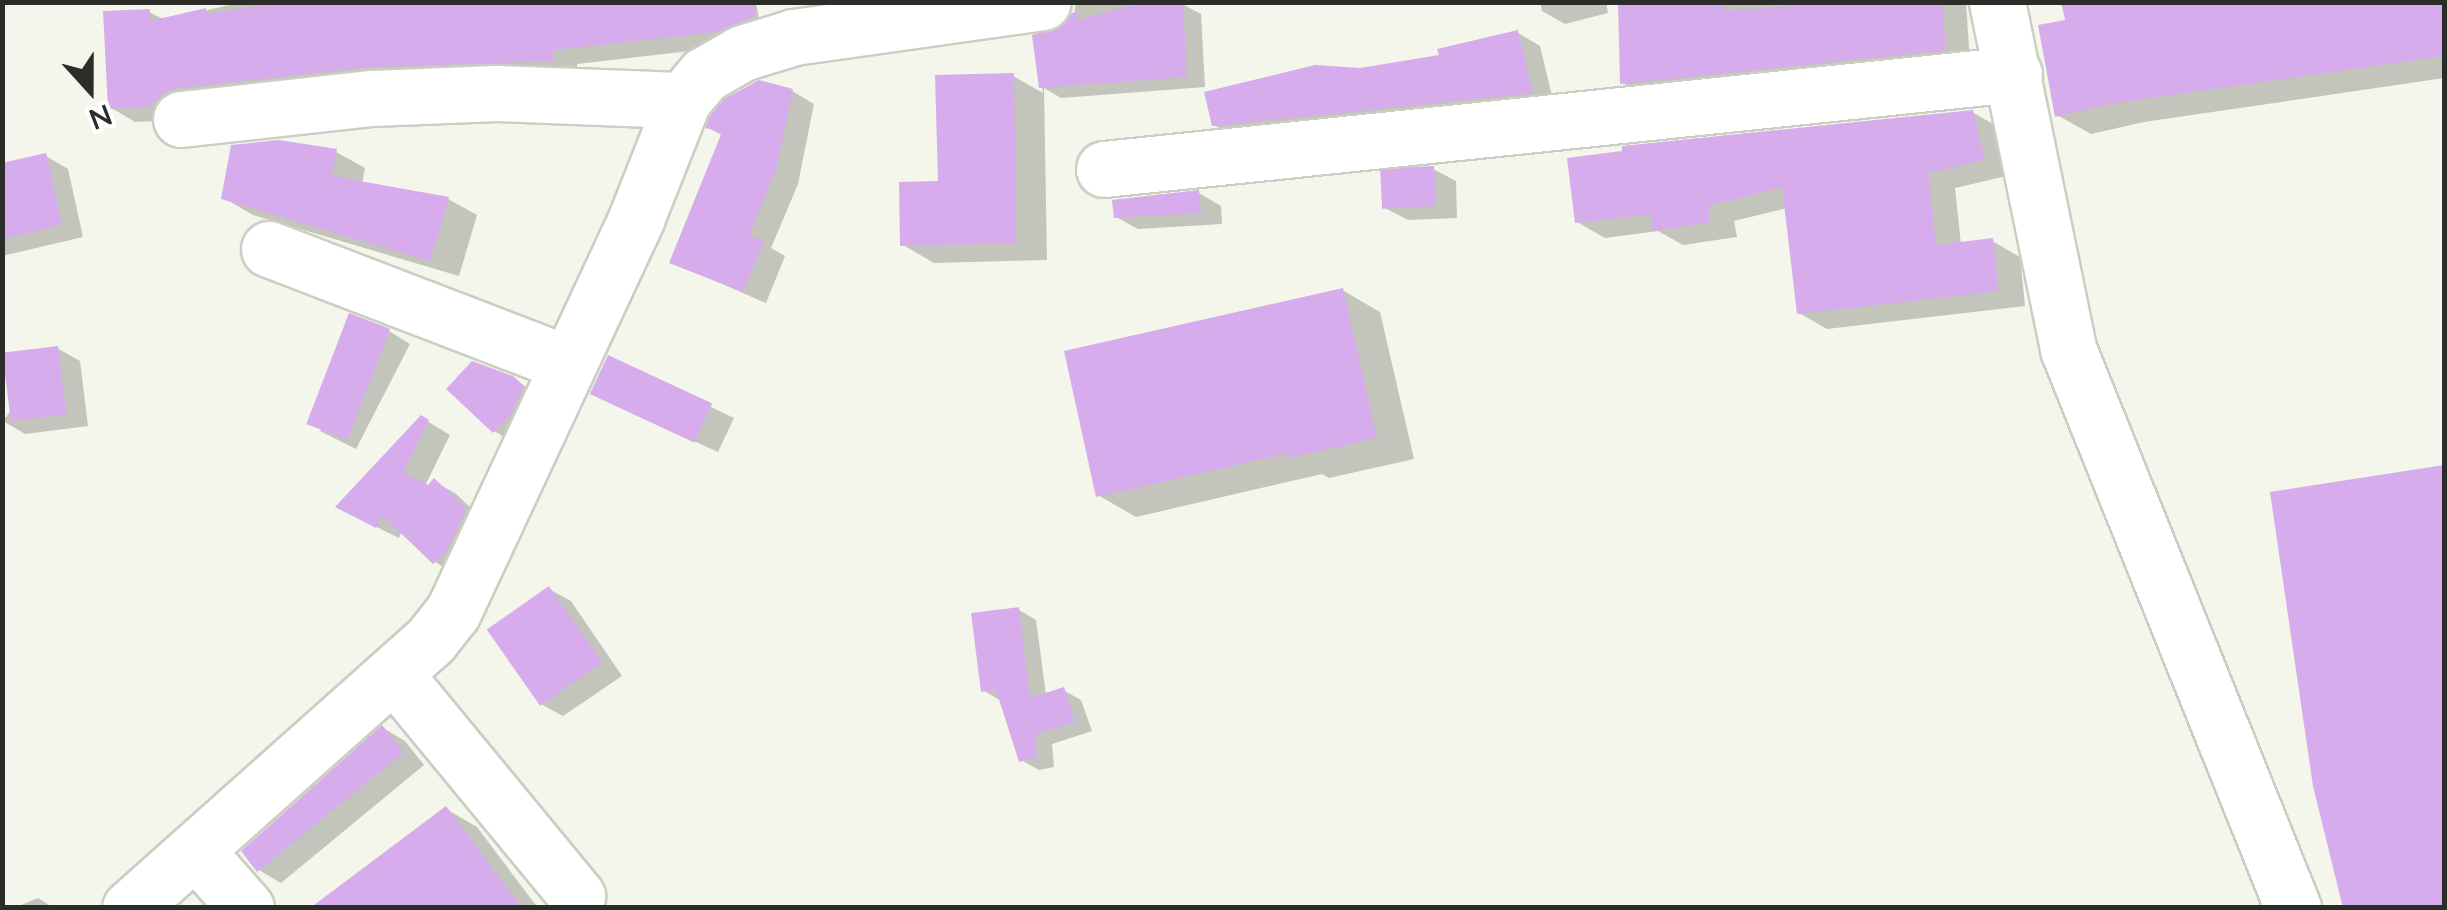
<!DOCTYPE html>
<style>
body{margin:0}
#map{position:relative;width:2447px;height:910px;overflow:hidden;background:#f4f5eb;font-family:Lato,sans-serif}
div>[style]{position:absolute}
.shadow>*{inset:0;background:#0003}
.building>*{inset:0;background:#d6acec;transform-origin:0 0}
.roads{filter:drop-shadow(2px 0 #cccdc3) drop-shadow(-2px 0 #cccdc3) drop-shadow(0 2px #cccdc3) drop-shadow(0 -2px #cccdc3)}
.minor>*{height:55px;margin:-27.5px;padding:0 27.5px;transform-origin:27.5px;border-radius:27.5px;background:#fff}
span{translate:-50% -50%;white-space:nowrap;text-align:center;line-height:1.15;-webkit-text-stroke:10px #fff;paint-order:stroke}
.frame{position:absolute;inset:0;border:5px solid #2c2d29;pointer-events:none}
.north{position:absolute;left:40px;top:40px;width:100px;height:100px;-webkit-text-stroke:8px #fff;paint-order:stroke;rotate:159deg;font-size:28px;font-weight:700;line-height:40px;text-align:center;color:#2c2d29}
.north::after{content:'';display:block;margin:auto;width:35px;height:45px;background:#2c2d29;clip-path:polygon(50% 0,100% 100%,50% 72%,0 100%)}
</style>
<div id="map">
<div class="shadow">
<div style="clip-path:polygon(242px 2px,756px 2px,762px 36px,742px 45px,577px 64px,578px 74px,178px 120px,135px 122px,110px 107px,149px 12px,165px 20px)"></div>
<div style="clip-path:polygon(1076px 2px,1130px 2px,1131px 11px,1182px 4px,1201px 14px,1205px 87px,1061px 98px,1044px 88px,1047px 260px,934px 263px,903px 245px,1013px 76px,1043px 93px,1034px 37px,1063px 29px,1074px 16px)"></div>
<div style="clip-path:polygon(1540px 2px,1606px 2px,1608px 13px,1565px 24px,1542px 11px)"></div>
<div style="clip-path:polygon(1684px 2px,1966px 2px,1970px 63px,1648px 97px,1622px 82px)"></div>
<div style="clip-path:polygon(2064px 2px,2444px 2px,2444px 78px,2144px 122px,2091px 134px,2057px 115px,2068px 22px)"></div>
<div style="clip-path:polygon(1518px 33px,1540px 46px,1554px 104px,1236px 138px,1214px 125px,1360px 71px,1442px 57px)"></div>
<div style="clip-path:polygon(792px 91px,814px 104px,798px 184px,771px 248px,785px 256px,766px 303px,672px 262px,723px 136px,709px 128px)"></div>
<div style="clip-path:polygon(1972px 112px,2000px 128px,2011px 175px,1955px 188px,1961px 245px,1992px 241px,2020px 257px,2025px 306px,1827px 329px,1799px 313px,1787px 208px,1734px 221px,1737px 237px,1683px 245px,1658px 231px,1605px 238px,1577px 222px)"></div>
<div style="clip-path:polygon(336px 152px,365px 168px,362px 184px,448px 199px,477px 215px,459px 276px,253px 215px,224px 198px)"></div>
<div style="clip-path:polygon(46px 156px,68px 169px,83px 237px,2px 256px,2px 166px)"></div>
<div style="clip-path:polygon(1433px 169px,1456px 181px,1457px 218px,1408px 220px,1385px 208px)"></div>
<div style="clip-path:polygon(1199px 193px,1221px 206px,1222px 224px,1138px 229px,1116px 217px)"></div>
<div style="clip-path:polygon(1342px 290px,1380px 312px,1414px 459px,1329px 478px,1322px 474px,1136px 517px,1098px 495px)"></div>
<div style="clip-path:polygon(389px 331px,410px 344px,356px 449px,320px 431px)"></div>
<div style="clip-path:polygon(57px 348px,80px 361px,88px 426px,25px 434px,3px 421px)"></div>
<div style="clip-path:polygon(609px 358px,734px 418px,718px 452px,615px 405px)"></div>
<div style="clip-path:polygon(511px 378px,535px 392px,516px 444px,494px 431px)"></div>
<div style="clip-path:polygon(422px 418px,450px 435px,421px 494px,434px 481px,456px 494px,487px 523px,457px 575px,435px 562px,402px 531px,399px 538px,360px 519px)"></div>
<div style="clip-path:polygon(2444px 468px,2444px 725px,2343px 740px,2272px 494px)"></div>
<div style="clip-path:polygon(549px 589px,571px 601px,622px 676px,563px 716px,541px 704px)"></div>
<div style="clip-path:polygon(1019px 610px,1036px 620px,1046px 695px,1063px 690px,1081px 700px,1092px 731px,1052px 744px,1054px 767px,1039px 770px,1021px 760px,1003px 702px,984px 691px)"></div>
<div style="clip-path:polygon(383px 728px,405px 741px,424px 765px,281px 883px,259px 870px)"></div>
<div style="clip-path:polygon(2444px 762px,2444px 908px,2346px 908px,2311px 769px)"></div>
<div style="clip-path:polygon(446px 809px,477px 827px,538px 908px,314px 908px)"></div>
<div style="clip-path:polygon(38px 898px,54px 908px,14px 908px)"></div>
</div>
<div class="building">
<div style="clip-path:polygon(289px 2px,754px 2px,755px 16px,716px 32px,553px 50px,554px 61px,369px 67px,178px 88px,162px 94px,152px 106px,108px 109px,103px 11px,150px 9px,150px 21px,206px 8px,207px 14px)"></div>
<div style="clip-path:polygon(1183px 2px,1187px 77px,1039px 88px,1032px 35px,1061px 27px,1072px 13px,1077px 12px,1078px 20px,1140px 3px)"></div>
<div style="clip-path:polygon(1618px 2px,1724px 2px,1725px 11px,1844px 2px,1942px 2px,1946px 50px,1620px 84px)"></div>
<div style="clip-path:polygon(2061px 2px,2444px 2px,2444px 56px,2109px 104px,2055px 117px,2038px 25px,2065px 20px)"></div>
<div style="clip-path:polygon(1518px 30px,1533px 93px,1212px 126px,1204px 92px,1315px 65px,1360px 68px,1439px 55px,1437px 49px)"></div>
<div style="clip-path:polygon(1014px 73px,1016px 243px,900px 246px,899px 182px,938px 181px,935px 75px)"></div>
<div style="clip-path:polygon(759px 80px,793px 89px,776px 170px,749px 235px,764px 241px,743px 292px,669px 263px,722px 132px,705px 128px,710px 116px,724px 99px)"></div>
<div style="clip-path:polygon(1973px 110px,1985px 160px,1928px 173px,1936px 245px,1993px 238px,1998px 291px,1797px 314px,1782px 187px,1708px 206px,1710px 222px,1653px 231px,1650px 214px,1575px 223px,1567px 158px,1622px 151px,1622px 146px)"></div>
<div style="clip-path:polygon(279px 140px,337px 149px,332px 176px,449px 197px,430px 261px,221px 199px,231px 145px)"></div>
<div style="clip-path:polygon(46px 153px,62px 225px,2px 239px,2px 163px)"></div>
<div style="left:1434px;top:166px;width:40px;height:54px;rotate:87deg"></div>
<div style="clip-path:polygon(1199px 190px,1201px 213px,1114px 218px,1112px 200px)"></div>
<div style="clip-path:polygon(1343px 288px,1377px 438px,1289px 458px,1288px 453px,1096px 497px,1064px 351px)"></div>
<div style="left:349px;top:313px;width:44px;height:119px;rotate:21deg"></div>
<div style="left:58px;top:346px;width:69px;height:56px;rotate:83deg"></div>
<div style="left:608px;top:355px;width:115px;height:43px;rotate:25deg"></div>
<div style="clip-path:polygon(472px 361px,513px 376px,524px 386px,511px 414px,493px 433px,446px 389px)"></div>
<div style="clip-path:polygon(421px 415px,429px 420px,403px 473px,428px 485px,434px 478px,466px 509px,447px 551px,433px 564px,382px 515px,376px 528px,335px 507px)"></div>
<div style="clip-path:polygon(2444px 465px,2444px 908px,2343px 908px,2313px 786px,2270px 492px)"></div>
<div style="left:549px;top:586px;width:93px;height:76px;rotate:55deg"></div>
<div style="clip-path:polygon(1019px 607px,1030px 698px,1064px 687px,1075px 722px,1035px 734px,1037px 757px,1019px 762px,996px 690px,981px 692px,971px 613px)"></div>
<div style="clip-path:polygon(382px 725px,404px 752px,257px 872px,241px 851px)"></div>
<div style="clip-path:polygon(446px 806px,522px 908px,310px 908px)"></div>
</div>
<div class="roads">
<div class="minor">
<div style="left:1997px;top:2px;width:354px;rotate:78.4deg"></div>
<div style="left:2068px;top:349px;width:603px;rotate:68.07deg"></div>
<div style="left:181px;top:119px;width:192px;rotate:-6.3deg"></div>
<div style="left:372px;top:98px;width:125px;rotate:-2.3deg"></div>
<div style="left:497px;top:93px;width:186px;rotate:2.2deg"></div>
<div style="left:1104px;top:169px;width:915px;rotate:-5.96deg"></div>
<div style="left:269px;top:249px;width:320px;rotate:21deg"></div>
<div style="left:394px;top:674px;width:288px;rotate:50.5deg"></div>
<div style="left:196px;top:851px;width:76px;rotate:48.7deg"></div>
<div style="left:130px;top:908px;width:402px;rotate:-41.7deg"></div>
<div style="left:430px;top:641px;width:37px;rotate:-52deg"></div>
<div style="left:453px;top:612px;width:434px;rotate:-65deg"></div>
<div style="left:636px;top:219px;width:128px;rotate:-68.4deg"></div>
<div style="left:683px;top:100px;width:33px;rotate:-50deg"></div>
<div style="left:704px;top:75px;width:44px;rotate:-30.1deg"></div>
<div style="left:742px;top:53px;width:54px;rotate:-17.1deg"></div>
<div style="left:794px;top:37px;width:251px;rotate:-8deg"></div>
</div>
</div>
<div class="frame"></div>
<div class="north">N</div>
</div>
